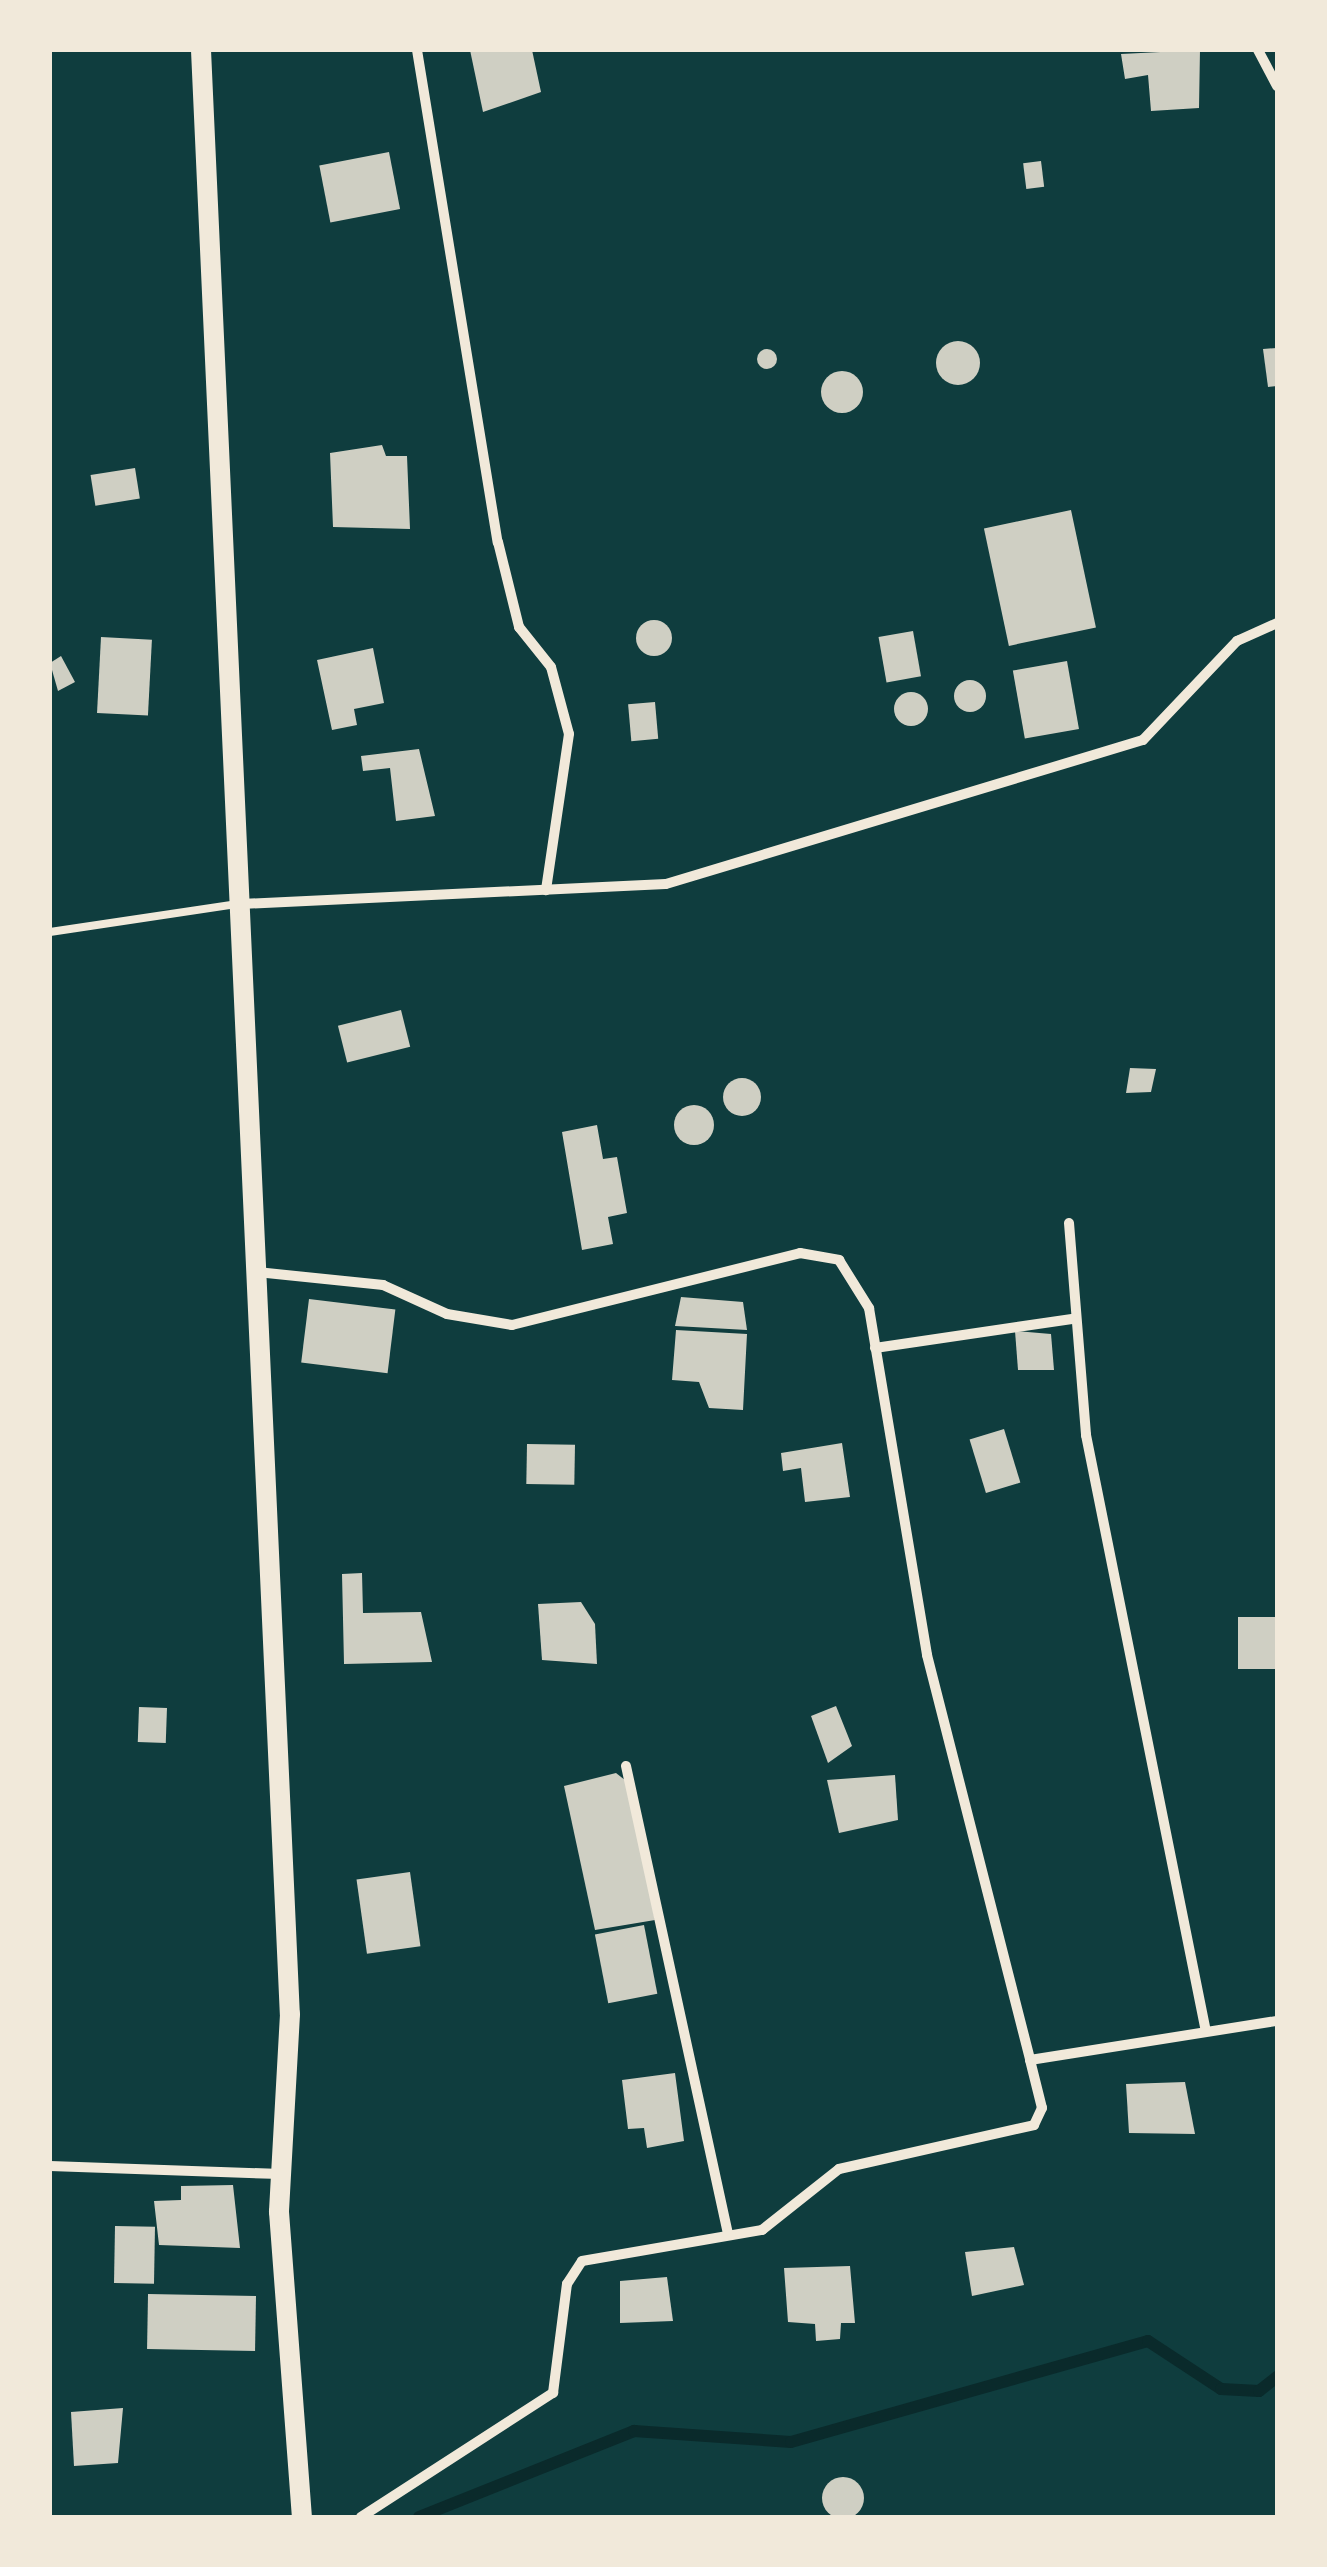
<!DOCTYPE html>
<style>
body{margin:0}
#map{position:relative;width:1327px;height:2567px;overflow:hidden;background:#0f3d3e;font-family:Ubuntu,sans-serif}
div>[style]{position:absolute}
.stream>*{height:12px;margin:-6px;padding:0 6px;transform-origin:6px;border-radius:6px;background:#0a2a2b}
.building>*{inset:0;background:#cfcfc3;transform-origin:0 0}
.round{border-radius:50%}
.service>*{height:8px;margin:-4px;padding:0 4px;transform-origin:4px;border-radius:4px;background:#f1e9da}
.minor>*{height:10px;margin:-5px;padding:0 5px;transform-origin:5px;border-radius:5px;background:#f1e9da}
.secondary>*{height:20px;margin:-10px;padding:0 10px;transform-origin:10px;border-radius:10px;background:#f1e9da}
span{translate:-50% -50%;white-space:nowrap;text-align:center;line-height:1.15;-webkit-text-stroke:10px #f1e9da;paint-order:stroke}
.frame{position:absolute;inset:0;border:52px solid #f1e9da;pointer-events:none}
</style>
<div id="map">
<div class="stream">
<div style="left:419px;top:2517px;width:232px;rotate:-21.8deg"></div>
<div style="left:634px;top:2431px;width:157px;rotate:4deg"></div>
<div style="left:791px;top:2442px;width:371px;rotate:-15.8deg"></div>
<div style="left:1148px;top:2341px;width:87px;rotate:33.3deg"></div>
<div style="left:1221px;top:2389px;width:38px;rotate:3deg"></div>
<div style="left:1259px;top:2391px;width:23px;rotate:-38deg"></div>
</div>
<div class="building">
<div style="clip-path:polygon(470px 50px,532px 50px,541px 92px,483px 112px)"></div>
<div style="clip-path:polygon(1200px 50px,1199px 108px,1151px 111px,1148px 75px,1125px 79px,1121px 54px)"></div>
<div style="left:389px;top:152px;width:58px;height:71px;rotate:79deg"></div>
<div style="left:1041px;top:161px;width:26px;height:18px;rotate:83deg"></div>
<div class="round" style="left:936px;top:341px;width:44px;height:44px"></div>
<div style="clip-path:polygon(1277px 348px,1277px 386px,1268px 387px,1263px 349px)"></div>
<div class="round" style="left:757px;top:349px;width:20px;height:20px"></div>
<div class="round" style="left:821px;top:371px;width:42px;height:42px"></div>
<div style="clip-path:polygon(382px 445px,386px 456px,407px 456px,410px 529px,333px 527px,330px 453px)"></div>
<div style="left:135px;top:468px;width:31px;height:45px;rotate:81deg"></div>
<div style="left:1071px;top:510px;width:120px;height:89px;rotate:78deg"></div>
<div class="round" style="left:636px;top:620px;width:36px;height:36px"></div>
<div style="left:913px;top:631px;width:46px;height:35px;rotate:80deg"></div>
<div style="left:101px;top:637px;width:51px;height:76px;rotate:3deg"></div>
<div style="clip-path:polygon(373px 648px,384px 703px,354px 709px,357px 725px,332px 730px,317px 660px)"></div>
<div style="clip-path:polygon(61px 656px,75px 682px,58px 691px,50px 663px)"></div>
<div style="left:1067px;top:661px;width:69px;height:55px;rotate:80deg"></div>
<div class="round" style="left:954px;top:680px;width:32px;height:32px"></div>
<div class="round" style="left:894px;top:692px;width:34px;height:34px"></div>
<div style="left:655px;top:702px;width:37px;height:27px;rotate:85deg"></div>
<div style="clip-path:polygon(419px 749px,435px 816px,396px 821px,390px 768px,363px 771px,361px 756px)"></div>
<div style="left:401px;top:1010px;width:38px;height:65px;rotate:76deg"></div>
<div style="clip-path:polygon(1130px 1068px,1156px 1069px,1151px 1092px,1126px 1093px)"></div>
<div class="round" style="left:723px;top:1078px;width:38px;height:38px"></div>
<div class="round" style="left:674px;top:1105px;width:40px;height:40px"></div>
<div style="clip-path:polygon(597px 1125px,603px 1159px,617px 1157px,627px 1213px,608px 1217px,613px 1244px,582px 1250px,562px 1132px)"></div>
<div style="clip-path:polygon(681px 1297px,743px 1302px,747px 1330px,675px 1326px)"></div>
<div style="left:309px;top:1299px;width:87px;height:64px;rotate:7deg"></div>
<div style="clip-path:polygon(676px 1330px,747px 1334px,743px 1410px,709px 1408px,699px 1382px,672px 1380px)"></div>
<div style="clip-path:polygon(1015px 1331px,1051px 1334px,1054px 1370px,1018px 1370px)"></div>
<div style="left:1004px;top:1429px;width:56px;height:36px;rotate:73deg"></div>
<div style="clip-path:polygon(842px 1443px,850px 1497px,805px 1502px,801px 1468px,783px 1471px,781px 1453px)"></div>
<div style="left:527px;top:1444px;width:48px;height:40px;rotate:1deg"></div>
<div style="clip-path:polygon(362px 1573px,363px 1613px,421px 1612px,432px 1662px,344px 1664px,342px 1574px)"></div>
<div style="clip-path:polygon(581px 1602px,595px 1624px,597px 1664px,542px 1660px,538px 1604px)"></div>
<div style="left:1277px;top:1617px;width:52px;height:39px;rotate:90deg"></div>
<div style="clip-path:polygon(836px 1706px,852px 1746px,828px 1763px,811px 1716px)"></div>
<div style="left:139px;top:1707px;width:28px;height:35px;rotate:2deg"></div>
<div style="clip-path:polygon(616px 1773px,630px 1784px,655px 1920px,595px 1930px,564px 1786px)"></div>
<div style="clip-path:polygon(895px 1775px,898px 1820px,839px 1833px,827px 1780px)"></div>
<div style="left:410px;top:1872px;width:75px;height:54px;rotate:82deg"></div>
<div style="left:644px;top:1925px;width:70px;height:50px;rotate:79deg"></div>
<div style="clip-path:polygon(675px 2073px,684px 2141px,647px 2148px,644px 2128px,628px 2129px,622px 2080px)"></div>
<div style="clip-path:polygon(1185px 2082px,1195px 2134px,1129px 2133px,1126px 2084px)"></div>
<div style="clip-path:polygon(233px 2185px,240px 2248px,159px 2245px,154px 2201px,181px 2200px,181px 2186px)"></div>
<div style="left:115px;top:2226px;width:40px;height:57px;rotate:1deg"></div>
<div style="clip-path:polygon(1014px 2247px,1024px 2285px,972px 2296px,965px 2252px)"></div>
<div style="clip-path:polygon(850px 2266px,855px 2323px,841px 2323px,840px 2339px,816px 2341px,815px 2324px,788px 2322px,784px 2268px)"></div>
<div style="clip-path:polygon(667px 2277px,673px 2321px,620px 2323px,620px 2281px)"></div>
<div style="left:256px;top:2296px;width:55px;height:108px;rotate:91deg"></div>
<div style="clip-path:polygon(123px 2408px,118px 2463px,74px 2466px,71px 2412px)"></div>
<div class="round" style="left:822px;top:2477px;width:42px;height:42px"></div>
</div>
<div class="service">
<div style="left:50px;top:932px;width:190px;rotate:-8.5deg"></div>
</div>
<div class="minor">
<div style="left:417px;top:50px;width:499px;rotate:80.7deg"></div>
<div style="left:498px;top:542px;width:88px;rotate:76.1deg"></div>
<div style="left:519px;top:627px;width:51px;rotate:51.3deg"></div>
<div style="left:551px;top:667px;width:69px;rotate:75deg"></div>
<div style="left:569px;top:734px;width:158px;rotate:98.4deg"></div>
<div style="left:1258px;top:50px;width:41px;rotate:62.2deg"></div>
<div style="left:241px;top:904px;width:425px;rotate:-2.7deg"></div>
<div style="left:666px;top:884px;width:498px;rotate:-16.8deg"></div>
<div style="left:1143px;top:740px;width:137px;rotate:-46.5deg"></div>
<div style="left:1237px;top:641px;width:44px;rotate:-24.2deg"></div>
<div style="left:1069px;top:1223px;width:213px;rotate:85.4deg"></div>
<div style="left:1086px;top:1435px;width:604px;rotate:78.63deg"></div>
<div style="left:257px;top:1272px;width:127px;rotate:5.9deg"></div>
<div style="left:383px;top:1285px;width:70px;rotate:24.4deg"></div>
<div style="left:447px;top:1314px;width:66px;rotate:9.6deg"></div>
<div style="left:512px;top:1325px;width:297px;rotate:-14deg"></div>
<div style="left:800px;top:1253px;width:40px;rotate:10deg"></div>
<div style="left:839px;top:1260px;width:57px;rotate:58deg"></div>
<div style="left:869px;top:1308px;width:352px;rotate:80.5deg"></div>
<div style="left:927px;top:1655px;width:418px;rotate:75.7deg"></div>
<div style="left:875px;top:1348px;width:199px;rotate:-8.4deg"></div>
<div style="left:626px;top:1766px;width:480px;rotate:77.7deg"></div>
<div style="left:50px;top:2166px;width:231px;rotate:2deg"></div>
<div style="left:361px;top:2517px;width:229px;rotate:-32.9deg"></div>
<div style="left:553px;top:2393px;width:110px;rotate:-82.7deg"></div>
<div style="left:567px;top:2284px;width:27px;rotate:-57deg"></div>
<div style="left:582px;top:2261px;width:183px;rotate:-9.8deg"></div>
<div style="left:762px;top:2230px;width:98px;rotate:-38.4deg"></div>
<div style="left:839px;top:2169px;width:200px;rotate:-12.7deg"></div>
<div style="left:1034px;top:2125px;width:19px;rotate:-65deg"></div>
<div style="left:1042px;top:2108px;width:49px;rotate:-104deg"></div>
<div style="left:1030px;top:2060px;width:250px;rotate:-9deg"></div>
</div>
<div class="secondary">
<div style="left:201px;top:50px;width:1966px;rotate:87.41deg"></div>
<div style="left:290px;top:2014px;width:198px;rotate:93.2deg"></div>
<div style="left:279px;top:2212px;width:306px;rotate:85.7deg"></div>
</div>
<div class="frame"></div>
</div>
